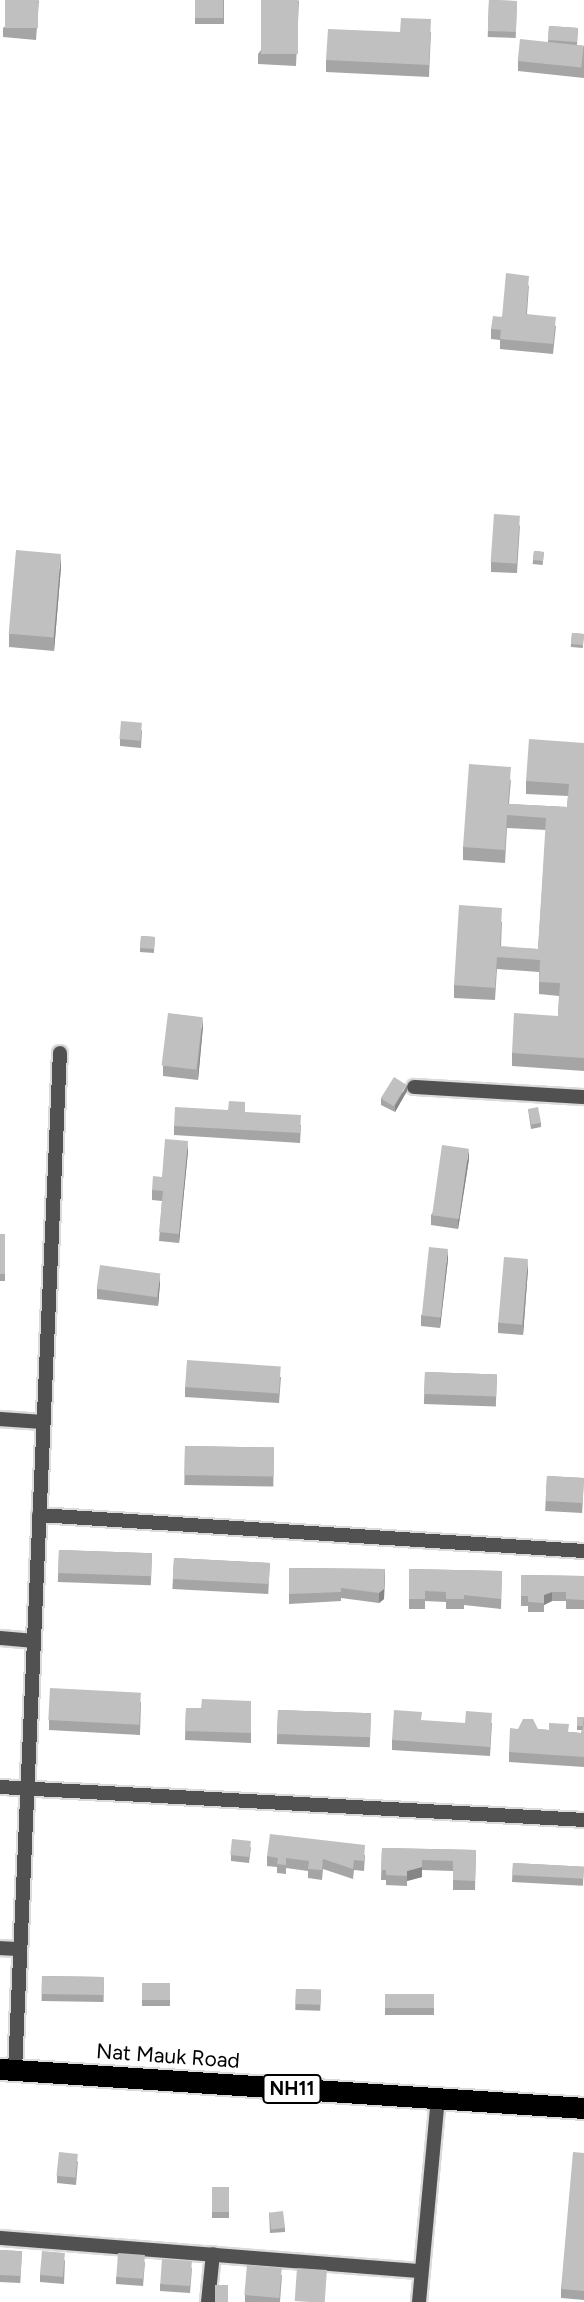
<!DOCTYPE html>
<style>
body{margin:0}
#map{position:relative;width:584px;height:2302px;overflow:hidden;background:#fff;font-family:Figtree,sans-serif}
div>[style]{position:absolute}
.roads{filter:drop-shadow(2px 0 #dbdbdb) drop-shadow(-2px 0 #dbdbdb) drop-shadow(0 2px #dbdbdb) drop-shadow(0 -2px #dbdbdb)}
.street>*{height:14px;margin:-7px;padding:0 7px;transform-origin:7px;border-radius:7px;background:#515151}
.highway>*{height:21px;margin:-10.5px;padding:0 10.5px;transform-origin:10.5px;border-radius:10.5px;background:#000}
.wall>*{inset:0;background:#a5a5a5;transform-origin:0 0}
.shaded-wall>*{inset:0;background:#868686}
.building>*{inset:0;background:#c0c0c0;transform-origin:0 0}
span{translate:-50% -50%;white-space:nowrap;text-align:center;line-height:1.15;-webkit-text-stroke:5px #fff;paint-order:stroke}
.shield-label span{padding:2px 5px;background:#fff;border:2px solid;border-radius:5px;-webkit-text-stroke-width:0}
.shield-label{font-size:19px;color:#000;font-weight:700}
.street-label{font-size:21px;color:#000}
</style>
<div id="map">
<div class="roads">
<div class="street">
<div style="left:414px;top:1087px;width:170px;rotate:3.4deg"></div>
<div style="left:0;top:1419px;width:43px;rotate:4deg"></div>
<div style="left:39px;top:1515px;width:546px;rotate:3.78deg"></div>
<div style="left:0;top:1638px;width:33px;rotate:5deg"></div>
<div style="left:0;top:1787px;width:585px;rotate:3.23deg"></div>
<div style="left:0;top:1948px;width:20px;rotate:3deg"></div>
<div style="left:15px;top:2070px;width:1018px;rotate:-87.47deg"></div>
<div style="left:0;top:2238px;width:422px;rotate:4.5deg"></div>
<div style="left:208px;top:2302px;width:48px;rotate:-84.1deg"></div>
<div style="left:419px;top:2302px;width:204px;rotate:-84.7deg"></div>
</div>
<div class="highway">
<div style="left:0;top:2069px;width:585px;rotate:3.82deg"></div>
</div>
</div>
<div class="wall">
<div style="clip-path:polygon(39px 0,36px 40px,3px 37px,3px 28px)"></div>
<div style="left:195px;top:0;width:29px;height:24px"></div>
<div style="clip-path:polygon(299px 0,296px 66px,258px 64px,258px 54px)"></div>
<div style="left:489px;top:0;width:28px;height:37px;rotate:2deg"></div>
<div style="clip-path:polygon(549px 26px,578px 28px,577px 45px,584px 46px,584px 78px,518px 71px,518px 61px,548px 42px)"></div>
<div style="clip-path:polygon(400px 32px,431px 32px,429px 77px,326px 72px,326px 60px)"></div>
<div style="clip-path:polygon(529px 285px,527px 314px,556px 326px,553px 354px,500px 349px,500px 340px,491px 339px,491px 329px)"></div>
<div style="clip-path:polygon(520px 525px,517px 573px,491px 572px,491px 562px)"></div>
<div style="left:534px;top:551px;width:10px;height:13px;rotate:6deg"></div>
<div style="clip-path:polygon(61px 567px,54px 651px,9px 647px,9px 634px)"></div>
<div style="left:572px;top:633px;width:12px;height:14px;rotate:5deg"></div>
<div style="clip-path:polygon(142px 730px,141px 748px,120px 746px,120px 739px)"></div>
<div style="clip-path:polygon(584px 743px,584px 1071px,512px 1066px,512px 1053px,558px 1016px,559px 996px,539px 994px,539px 972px,497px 969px,495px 1000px,454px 998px,454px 985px,502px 921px,501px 947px,538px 949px,546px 830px,507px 828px,505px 863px,463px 860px,463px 847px,511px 779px,509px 804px,567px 807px,568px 796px,526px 794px,526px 781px)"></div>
<div style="left:141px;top:936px;width:14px;height:16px;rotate:4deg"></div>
<div style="clip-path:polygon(203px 1026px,198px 1080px,163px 1076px,163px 1066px)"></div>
<div style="clip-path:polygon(407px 1091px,395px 1112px,381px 1105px,381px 1098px)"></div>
<div style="clip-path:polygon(528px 1109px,541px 1123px,541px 1127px,531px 1129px)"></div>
<div style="clip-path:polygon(301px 1125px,300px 1143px,174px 1135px,174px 1126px)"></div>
<div style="clip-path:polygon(188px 1151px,179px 1243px,159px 1241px,162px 1201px,152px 1200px,152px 1190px,162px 1177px)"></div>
<div style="clip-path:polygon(469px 1159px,458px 1229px,431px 1225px,431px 1215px)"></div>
<div style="left:0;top:1234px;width:5px;height:47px"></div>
<div style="clip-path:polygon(448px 1259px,440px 1328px,421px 1326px,421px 1316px)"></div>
<div style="clip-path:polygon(528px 1269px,523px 1335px,498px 1333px,498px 1323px)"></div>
<div style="clip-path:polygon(160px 1283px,158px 1306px,97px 1299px,97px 1289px)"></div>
<div style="left:425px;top:1372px;width:72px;height:32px;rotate:2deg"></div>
<div style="clip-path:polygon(281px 1377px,279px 1403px,185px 1397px,185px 1387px)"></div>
<div style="left:185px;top:1446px;width:89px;height:39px;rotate:1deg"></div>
<div style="left:547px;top:1476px;width:37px;height:35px;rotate:3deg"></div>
<div style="left:59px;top:1550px;width:93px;height:32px;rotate:2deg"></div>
<div style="left:174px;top:1558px;width:96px;height:31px;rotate:3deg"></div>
<div style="clip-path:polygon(289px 1568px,385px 1569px,384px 1599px,379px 1603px,341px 1598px,341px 1601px,289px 1604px)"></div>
<div style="clip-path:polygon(409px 1569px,502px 1571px,501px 1609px,464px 1605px,464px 1609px,446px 1609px,446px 1602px,425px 1601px,425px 1609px,409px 1609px)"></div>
<div style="clip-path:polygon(521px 1575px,584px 1576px,584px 1609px,566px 1609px,566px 1601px,552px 1601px,544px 1605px,544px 1612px,528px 1612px,528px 1606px,521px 1606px)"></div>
<div style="clip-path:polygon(251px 1701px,251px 1743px,185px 1740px,186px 1708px,201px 1708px)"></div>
<div style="clip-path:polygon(141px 1702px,140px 1735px,49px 1730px,49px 1720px)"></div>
<div style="left:278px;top:1710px;width:93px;height:34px;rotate:2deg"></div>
<div style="clip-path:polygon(577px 1717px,584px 1717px,584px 1767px,509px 1762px,509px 1752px,538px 1729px,581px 1733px,582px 1730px,577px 1730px)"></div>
<div style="clip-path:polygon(465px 1723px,492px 1723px,490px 1756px,392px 1750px,392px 1740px)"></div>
<div style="clip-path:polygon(251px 1847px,249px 1863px,231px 1861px,231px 1855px)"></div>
<div style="clip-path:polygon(382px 1848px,476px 1850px,475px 1890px,453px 1890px,453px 1871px,422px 1870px,422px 1877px,407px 1881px,407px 1886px,386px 1885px,386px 1880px,381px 1880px)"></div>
<div style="clip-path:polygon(365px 1855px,364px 1871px,354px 1870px,353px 1879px,323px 1869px,322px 1880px,308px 1878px,308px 1871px,286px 1868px,286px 1874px,277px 1873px,277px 1867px,267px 1866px,267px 1856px)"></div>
<div style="left:513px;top:1863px;width:71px;height:19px;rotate:3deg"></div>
<div style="left:42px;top:1976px;width:62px;height:25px;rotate:1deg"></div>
<div style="left:142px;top:1983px;width:28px;height:23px"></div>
<div style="left:296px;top:1989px;width:25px;height:21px;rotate:2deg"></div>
<div style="left:434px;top:1994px;width:21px;height:49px;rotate:90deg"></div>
<div style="clip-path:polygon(584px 2153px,584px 2300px,561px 2298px,561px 2289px)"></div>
<div style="clip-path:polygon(78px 2161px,76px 2185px,57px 2183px,57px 2176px)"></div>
<div style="left:212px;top:2187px;width:17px;height:31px"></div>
<div style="clip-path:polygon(269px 2212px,285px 2228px,285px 2232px,270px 2233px)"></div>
<div style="left:0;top:2250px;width:22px;height:32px;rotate:3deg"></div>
<div style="clip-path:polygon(65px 2260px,64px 2284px,40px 2282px,40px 2275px)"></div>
<div style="clip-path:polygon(145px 2262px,143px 2286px,116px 2284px,116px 2277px)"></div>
<div style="clip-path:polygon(192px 2268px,190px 2293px,160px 2291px,160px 2284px)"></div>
<div style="clip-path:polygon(282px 2275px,280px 2302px,245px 2302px,245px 2295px)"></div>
</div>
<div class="shaded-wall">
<div style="clip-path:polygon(61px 554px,61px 567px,54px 651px,54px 638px)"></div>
<div style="clip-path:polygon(203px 1017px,203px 1026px,198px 1080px,198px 1070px)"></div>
<div style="clip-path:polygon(407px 1085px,407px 1091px,395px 1112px,395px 1106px)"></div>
<div style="clip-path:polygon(188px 1141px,188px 1151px,179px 1243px,179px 1234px)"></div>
<div style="clip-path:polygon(469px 1149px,469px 1159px,458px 1229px,458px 1219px)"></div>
<div style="clip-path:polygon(448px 1249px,448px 1259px,440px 1328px,440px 1319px)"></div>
<div style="clip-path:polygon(528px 1259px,528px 1269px,523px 1335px,523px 1325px)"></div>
<div style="clip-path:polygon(160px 1273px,160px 1283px,158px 1306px,158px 1296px)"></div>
<div style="clip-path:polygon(385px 1569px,384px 1599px,379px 1603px,379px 1593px)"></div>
<div style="clip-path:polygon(552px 1592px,552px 1601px,544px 1605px,544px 1595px)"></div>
<div style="clip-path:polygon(422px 1867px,422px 1877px,407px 1881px,407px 1871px)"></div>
</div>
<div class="building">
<div style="left:5px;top:0;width:33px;height:28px"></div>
<div style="left:195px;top:0;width:28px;height:18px"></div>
<div style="left:261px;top:0;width:37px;height:54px"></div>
<div style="left:489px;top:0;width:28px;height:31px;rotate:2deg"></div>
<div style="clip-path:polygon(401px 18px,431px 19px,429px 65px,326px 60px,328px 29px,400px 32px)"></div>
<div style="left:549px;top:26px;width:29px;height:14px;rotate:4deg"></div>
<div style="left:520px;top:39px;width:64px;height:22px;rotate:6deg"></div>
<div style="clip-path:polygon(506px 273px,529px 276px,526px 314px,556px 317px,553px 344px,500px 339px,501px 330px,491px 329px,493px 316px,502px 317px)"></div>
<div style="left:494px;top:514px;width:26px;height:48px;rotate:4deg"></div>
<div style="left:16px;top:550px;width:45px;height:84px;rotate:5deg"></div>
<div style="left:534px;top:551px;width:10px;height:9px;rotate:6deg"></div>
<div style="left:572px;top:633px;width:12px;height:11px;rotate:5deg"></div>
<div style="left:121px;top:721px;width:21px;height:18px;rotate:5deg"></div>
<div style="clip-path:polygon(529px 739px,584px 743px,584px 1058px,512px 1053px,514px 1013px,558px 1016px,560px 983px,539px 982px,540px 960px,497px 957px,495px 988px,454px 985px,459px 905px,502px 908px,500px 946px,538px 949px,546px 818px,507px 815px,505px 850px,463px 847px,469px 764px,511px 767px,508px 804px,567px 807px,569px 784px,526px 781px)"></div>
<div style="left:141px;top:936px;width:14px;height:12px;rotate:4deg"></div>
<div style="left:168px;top:1013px;width:35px;height:53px;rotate:7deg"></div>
<div style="left:394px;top:1077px;width:15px;height:25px;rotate:32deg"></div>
<div style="clip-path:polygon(229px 1101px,245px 1102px,245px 1112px,301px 1115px,300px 1133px,174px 1126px,175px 1107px,228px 1110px)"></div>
<div style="left:538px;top:1107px;width:16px;height:10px;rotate:79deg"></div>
<div style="clip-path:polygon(165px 1139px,188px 1141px,179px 1234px,159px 1232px,163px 1191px,152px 1190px,153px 1176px,162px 1177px)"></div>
<div style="left:442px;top:1145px;width:27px;height:71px;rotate:8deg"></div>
<div style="left:0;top:1234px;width:5px;height:40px"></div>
<div style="left:429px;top:1247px;width:19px;height:69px;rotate:6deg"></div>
<div style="left:504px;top:1257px;width:24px;height:66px;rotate:5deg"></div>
<div style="left:100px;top:1265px;width:61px;height:24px;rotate:8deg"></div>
<div style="left:187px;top:1360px;width:94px;height:27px;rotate:4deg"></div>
<div style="left:425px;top:1372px;width:72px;height:22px;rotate:2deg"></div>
<div style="left:185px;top:1446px;width:89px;height:29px;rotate:1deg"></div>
<div style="left:547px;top:1476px;width:37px;height:25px;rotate:3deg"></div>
<div style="left:59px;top:1550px;width:93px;height:23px;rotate:2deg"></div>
<div style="left:174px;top:1558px;width:96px;height:21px;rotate:3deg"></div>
<div style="clip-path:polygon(289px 1568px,385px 1569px,384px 1589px,379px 1593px,341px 1588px,341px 1592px,289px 1594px)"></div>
<div style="clip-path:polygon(409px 1569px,502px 1571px,501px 1599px,464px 1595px,464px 1599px,446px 1599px,446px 1592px,425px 1591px,425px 1599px,409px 1599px)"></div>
<div style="clip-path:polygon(521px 1575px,584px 1576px,584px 1600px,566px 1599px,566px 1592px,552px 1592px,544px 1595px,544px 1603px,528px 1602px,528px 1596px,521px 1596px)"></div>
<div style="left:50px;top:1688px;width:91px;height:32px;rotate:3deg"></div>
<div style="clip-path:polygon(202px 1699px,251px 1701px,251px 1733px,185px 1731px,186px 1708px,201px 1708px)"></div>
<div style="left:278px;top:1710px;width:93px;height:24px;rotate:2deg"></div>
<div style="clip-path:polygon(394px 1710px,422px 1712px,421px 1720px,465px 1723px,466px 1711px,492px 1713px,490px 1747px,392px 1740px)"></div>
<div style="clip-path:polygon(577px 1717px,584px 1717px,583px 1726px,577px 1726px)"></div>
<div style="clip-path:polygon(523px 1719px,533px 1719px,538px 1729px,549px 1730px,549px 1723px,569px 1724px,568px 1732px,581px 1733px,584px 1724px,584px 1757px,509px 1752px,510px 1728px,518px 1729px)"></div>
<div style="clip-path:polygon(270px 1834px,365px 1845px,364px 1861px,354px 1860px,353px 1869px,323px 1859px,322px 1870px,308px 1869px,309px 1861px,286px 1858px,286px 1865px,277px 1864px,278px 1858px,267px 1856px)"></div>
<div style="left:232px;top:1839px;width:19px;height:16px;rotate:6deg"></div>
<div style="clip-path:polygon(382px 1848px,476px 1850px,475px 1881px,453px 1880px,453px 1861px,422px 1860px,422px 1867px,407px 1871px,407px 1876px,386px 1875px,386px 1870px,381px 1870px)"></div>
<div style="left:513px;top:1863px;width:71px;height:12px;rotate:3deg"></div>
<div style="left:42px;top:1976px;width:62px;height:18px;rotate:1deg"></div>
<div style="left:142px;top:1983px;width:28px;height:17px"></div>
<div style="left:296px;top:1989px;width:25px;height:15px;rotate:2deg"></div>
<div style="left:434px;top:1994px;width:14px;height:49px;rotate:90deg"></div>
<div style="left:59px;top:2152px;width:19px;height:24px;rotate:6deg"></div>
<div style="clip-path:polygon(573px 2152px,584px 2153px,584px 2291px,561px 2289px)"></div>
<div style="left:212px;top:2187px;width:17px;height:25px"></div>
<div style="left:283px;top:2211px;width:17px;height:14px;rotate:83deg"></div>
<div style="left:0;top:2250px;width:22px;height:25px;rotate:3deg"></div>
<div style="left:42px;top:2251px;width:23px;height:24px;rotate:5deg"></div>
<div style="left:118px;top:2253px;width:27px;height:24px;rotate:4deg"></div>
<div style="left:162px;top:2259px;width:30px;height:25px;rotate:4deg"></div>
<div style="left:247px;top:2265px;width:35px;height:30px;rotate:5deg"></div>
<div style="left:297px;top:2268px;width:30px;height:33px;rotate:4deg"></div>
<div style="left:215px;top:2285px;width:13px;height:17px"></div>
</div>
<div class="shield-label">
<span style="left:292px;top:2089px">NH11</span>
</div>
<div class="street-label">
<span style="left:168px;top:2056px;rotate:4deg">Nat Mauk Road</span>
</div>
</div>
